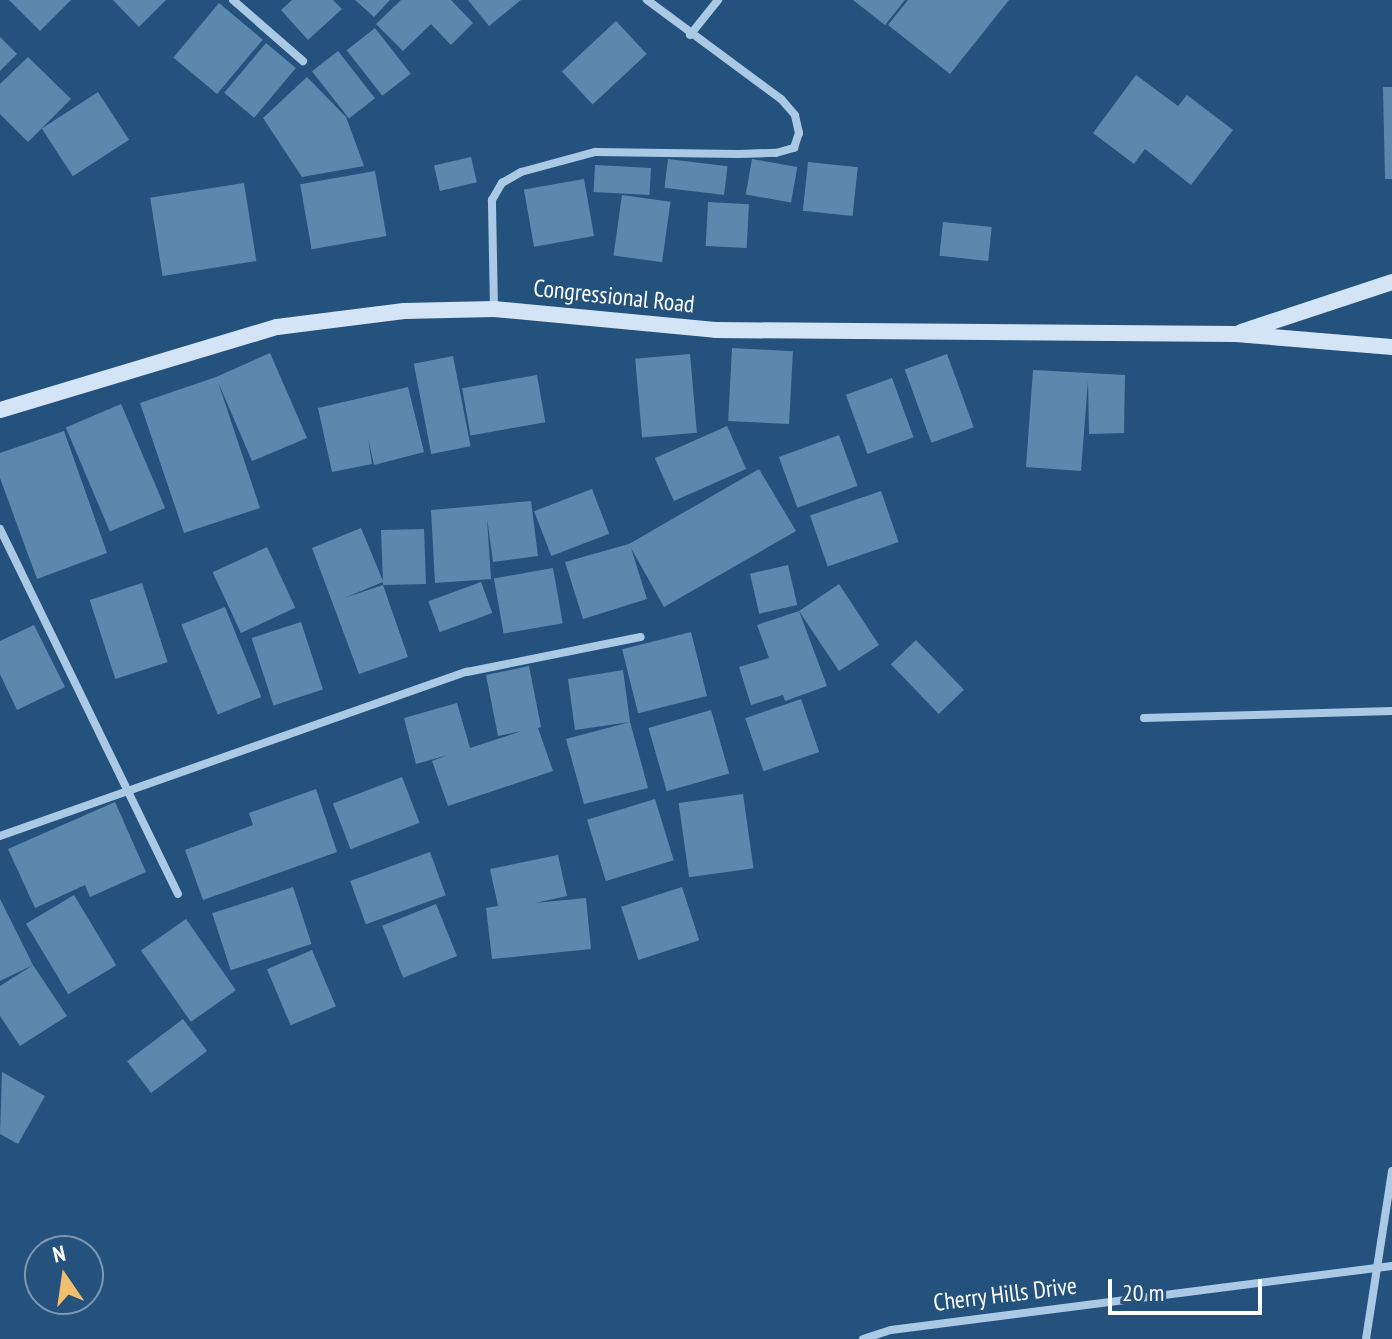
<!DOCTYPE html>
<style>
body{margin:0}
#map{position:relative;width:1392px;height:1339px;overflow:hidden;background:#24527d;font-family:"PT Sans Narrow",sans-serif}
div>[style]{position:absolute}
.building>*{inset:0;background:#5d88ae;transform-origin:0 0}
.street>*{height:8px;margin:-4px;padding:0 4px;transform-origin:4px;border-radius:4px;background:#a9c9e5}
.secondary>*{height:16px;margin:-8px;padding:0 8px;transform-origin:8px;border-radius:8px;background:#d2e4f5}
span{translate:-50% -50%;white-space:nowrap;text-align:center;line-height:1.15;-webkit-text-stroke:6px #24527d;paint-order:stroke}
.street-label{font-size:24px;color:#fff}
.north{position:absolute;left:24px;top:1235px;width:80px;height:80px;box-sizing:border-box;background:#24527d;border:2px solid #7c97b1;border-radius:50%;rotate:347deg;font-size:22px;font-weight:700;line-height:32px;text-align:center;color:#fff}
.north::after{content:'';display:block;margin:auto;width:28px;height:36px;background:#efbf6d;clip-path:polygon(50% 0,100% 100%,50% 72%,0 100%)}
.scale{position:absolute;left:1108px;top:1279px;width:154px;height:36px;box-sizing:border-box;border:4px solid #fff;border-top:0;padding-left:10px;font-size:24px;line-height:28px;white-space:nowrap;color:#fff;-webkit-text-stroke:6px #24527d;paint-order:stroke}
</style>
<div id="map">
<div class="building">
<div style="clip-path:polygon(9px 0,71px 0,40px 31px)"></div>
<div style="clip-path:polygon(113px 0,166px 0,139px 27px)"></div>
<div style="clip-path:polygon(292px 0,333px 0,342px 9px,308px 40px,281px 10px)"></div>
<div style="clip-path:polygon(355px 0,390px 0,374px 17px)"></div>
<div style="clip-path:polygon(401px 0,451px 0,473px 23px,451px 45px,431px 24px,403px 51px,376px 24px)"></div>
<div style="clip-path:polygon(468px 0,521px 0,489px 26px)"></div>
<div style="clip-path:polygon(853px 0,905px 0,885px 25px)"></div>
<div style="clip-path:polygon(908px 0,1009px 0,950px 74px,888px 25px)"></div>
<div style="left:219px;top:3px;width:57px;height:71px;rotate:40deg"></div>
<div style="left:616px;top:21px;width:45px;height:74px;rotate:47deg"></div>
<div style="left:375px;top:28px;width:58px;height:36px;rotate:52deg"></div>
<div style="clip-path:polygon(0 37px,17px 54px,0 71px)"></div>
<div style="left:266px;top:43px;width:39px;height:65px;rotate:40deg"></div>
<div style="left:338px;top:51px;width:60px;height:33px;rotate:52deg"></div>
<div style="clip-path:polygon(28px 57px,71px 99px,28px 142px,0 114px,0 84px)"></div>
<div style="clip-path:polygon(1136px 75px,1178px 106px,1187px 95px,1233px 130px,1191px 185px,1145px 149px,1134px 164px,1093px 133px)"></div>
<div style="clip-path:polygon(307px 77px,346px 117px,364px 166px,302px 177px,263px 118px)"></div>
<div style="clip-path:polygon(1383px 87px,1392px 87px,1392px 179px,1385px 179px)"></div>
<div style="left:98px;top:92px;width:57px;height:67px;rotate:57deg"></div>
<div style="left:471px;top:157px;width:26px;height:38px;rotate:77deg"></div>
<div style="left:668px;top:159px;width:60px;height:29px;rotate:7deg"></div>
<div style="left:752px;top:159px;width:46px;height:36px;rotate:10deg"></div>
<div style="left:808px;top:162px;width:50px;height:49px;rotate:6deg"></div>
<div style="left:595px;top:165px;width:56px;height:27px;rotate:3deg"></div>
<div style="left:375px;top:171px;width:66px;height:76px;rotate:80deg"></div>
<div style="left:584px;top:179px;width:58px;height:61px;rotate:80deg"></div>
<div style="left:244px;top:183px;width:79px;height:95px;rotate:81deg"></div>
<div style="left:622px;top:195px;width:49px;height:61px;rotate:8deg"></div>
<div style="left:708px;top:202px;width:41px;height:44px;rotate:3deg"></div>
<div style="left:943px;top:222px;width:49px;height:34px;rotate:6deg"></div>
<div style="left:732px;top:348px;width:61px;height:73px;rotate:3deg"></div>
<div style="clip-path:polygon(270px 353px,307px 438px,252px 461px,218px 382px,260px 508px,184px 533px,140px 403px,216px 377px)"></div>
<div style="left:690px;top:354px;width:79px;height:55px;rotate:85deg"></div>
<div style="left:947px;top:354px;width:78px;height:45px;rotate:70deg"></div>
<div style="left:453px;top:356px;width:92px;height:40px;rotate:79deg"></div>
<div style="clip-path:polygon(1033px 370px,1125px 375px,1124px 433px,1089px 434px,1088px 381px,1081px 471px,1026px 467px)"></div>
<div style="left:537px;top:375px;width:48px;height:76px;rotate:80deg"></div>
<div style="left:892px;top:378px;width:63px;height:49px;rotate:70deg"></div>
<div style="clip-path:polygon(408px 387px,424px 452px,374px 465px,368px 438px,372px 464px,332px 472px,318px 408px)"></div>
<div style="left:121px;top:404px;width:113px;height:60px;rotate:67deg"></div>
<div style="left:727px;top:426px;width:47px;height:79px;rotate:66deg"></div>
<div style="clip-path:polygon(64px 431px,107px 553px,37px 579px,0 478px,0 453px)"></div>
<div style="left:839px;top:435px;width:54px;height:64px;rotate:70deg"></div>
<div style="clip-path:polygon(759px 469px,796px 531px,664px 607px,631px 548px,647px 599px,583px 619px,565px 562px,629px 544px)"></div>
<div style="left:592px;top:489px;width:48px;height:62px;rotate:69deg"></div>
<div style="left:881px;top:491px;width:54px;height:75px;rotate:71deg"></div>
<div style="clip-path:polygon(531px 501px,538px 556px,493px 562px,487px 518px,491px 579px,435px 583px,431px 510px)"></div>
<div style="clip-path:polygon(361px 528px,383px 581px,381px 530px,424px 529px,426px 584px,383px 585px,383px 582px,344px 598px,383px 585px,408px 657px,359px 674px,312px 548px)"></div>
<div style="left:267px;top:547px;width:67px;height:60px;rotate:65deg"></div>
<div style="left:788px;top:565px;width:41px;height:39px;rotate:77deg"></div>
<div style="left:553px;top:568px;width:56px;height:60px;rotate:80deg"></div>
<div style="left:481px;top:582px;width:33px;height:56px;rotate:70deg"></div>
<div style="left:142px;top:583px;width:83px;height:55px;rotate:72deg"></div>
<div style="clip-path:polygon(839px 584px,879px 645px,839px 671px,799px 611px,827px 686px,785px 701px,783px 695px,751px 705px,739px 667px,769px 658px,757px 625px,799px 611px)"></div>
<div style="left:225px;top:607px;width:97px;height:47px;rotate:68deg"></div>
<div style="left:301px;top:622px;width:71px;height:52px;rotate:72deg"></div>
<div style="clip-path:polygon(34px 625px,65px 687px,17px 710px,0 674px,0 641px)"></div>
<div style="left:691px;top:632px;width:66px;height:71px;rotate:76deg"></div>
<div style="left:916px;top:640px;width:69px;height:35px;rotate:46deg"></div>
<div style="clip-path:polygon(529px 666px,541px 727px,538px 728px,553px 771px,448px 806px,432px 761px,448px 755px,416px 764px,404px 718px,457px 703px,470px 748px,522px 731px,498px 736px,486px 675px)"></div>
<div style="clip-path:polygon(623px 670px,630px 722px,648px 788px,584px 804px,566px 739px,630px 722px,575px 730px,568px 679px)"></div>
<div style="left:801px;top:699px;width:56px;height:59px;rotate:71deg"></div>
<div style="left:711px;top:710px;width:66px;height:65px;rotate:74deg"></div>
<div style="left:402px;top:777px;width:49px;height:74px;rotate:69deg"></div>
<div style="clip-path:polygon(316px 789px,337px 852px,203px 900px,185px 850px,253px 825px,249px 813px)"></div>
<div style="left:743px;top:794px;width:75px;height:65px;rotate:82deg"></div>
<div style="left:655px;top:799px;width:64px;height:71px;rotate:73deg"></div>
<div style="clip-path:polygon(115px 802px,146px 872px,90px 897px,85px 885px,35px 908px,8px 849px)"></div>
<div style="left:430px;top:852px;width:46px;height:85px;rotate:70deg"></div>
<div style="clip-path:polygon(558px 855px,567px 896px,535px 903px,586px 898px,591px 949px,492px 959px,486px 908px,498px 906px,490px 869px)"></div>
<div style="left:293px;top:887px;width:60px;height:85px;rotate:72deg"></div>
<div style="left:682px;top:887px;width:56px;height:64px;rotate:72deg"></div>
<div style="left:74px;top:895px;width:82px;height:56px;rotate:59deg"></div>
<div style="clip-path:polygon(0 899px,33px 965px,0 981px)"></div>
<div style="left:436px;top:904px;width:56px;height:58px;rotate:68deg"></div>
<div style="left:186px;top:919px;width:87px;height:55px;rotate:55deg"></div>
<div style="left:312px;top:950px;width:61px;height:49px;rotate:67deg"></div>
<div style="clip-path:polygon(33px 965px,67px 1016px,20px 1046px,0 1016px,0 986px)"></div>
<div style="left:183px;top:1019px;width:40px;height:70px;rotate:53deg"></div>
<div style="clip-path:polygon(2px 1072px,45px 1096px,18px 1144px,0 1134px)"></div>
</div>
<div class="street">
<div style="left:233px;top:0;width:93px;rotate:41.1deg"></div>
<div style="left:690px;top:35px;width:45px;rotate:-51.3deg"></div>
<div style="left:494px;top:309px;width:109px;rotate:-91.1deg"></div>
<div style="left:492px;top:200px;width:20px;rotate:-60deg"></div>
<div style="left:502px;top:183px;width:22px;rotate:-30deg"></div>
<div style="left:521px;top:172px;width:77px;rotate:-15.1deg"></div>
<div style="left:595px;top:152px;width:144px;rotate:0.8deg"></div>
<div style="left:739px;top:154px;width:37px;rotate:-2deg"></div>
<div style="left:776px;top:153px;width:19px;rotate:-16deg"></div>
<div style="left:794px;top:148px;width:16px;rotate:-72deg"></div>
<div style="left:799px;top:133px;width:18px;rotate:-103deg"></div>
<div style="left:795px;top:115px;width:21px;rotate:-131deg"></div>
<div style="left:781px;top:99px;width:167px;rotate:-143.5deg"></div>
<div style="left:0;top:529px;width:406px;rotate:64deg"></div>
<div style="left:1144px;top:718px;width:248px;rotate:-1.6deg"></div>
<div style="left:0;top:836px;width:495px;rotate:-19.4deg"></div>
<div style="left:467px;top:672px;width:177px;rotate:-11.4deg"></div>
<div style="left:863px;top:1339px;width:29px;rotate:-18deg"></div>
<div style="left:891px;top:1330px;width:505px;rotate:-7.28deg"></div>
<div style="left:1366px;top:1339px;width:170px;rotate:-81.2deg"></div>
</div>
<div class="secondary">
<div style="left:1241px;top:332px;width:159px;rotate:-18.3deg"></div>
<div style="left:0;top:410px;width:289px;rotate:-16.7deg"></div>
<div style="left:277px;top:327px;width:128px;rotate:-7.2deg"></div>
<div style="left:404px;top:311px;width:90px;rotate:-1.3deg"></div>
<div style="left:494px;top:309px;width:222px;rotate:5.4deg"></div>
<div style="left:715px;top:330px;width:521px;rotate:0.44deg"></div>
<div style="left:1236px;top:334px;width:157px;rotate:4.8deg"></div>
</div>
<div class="street-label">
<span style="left:614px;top:296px;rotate:6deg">Congressional Road</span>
<span style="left:1005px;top:1294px;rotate:-7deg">Cherry Hills Drive</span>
</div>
<div class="north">N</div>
<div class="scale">20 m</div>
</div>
